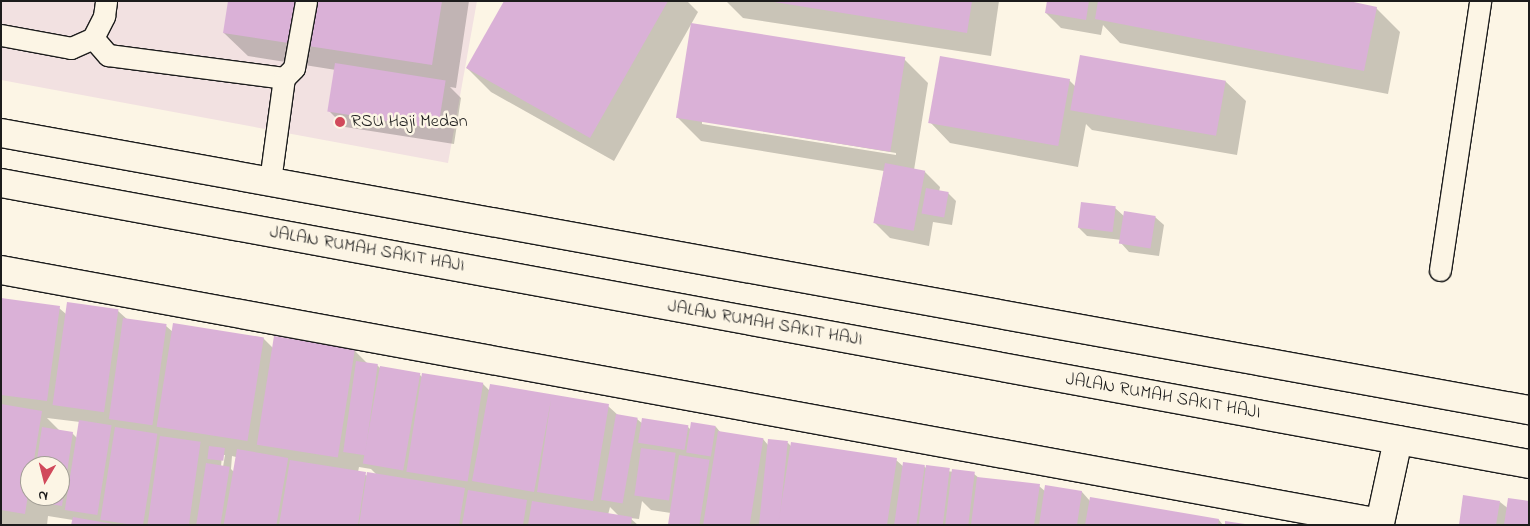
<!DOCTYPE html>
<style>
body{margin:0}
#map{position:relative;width:1530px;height:526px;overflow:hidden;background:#fcf5e5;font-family:"Indie Flower",sans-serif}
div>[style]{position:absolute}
.built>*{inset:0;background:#f2e1e1}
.shadow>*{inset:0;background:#0003}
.building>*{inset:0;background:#dab1d7;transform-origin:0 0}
.roads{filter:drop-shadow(1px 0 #1c1c1c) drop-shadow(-1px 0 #1c1c1c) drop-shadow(0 1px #1c1c1c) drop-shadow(0 -1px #1c1c1c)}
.lane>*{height:21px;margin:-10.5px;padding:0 10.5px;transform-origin:10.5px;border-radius:10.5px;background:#fcf5e5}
.street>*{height:28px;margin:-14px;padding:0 14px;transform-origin:14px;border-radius:14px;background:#fcf5e5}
.dots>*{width:14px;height:14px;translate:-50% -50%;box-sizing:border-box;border:2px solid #fcf5e5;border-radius:50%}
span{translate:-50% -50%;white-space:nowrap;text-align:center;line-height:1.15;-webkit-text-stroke:5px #fcf5e5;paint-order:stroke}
.poi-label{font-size:18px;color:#1c1c1c}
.left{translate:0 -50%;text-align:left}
.street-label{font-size:18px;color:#1c1c1c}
.frame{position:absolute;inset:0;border:2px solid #1c1c1c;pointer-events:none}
.north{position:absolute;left:20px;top:456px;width:50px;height:50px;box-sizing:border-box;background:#fcf5e5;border:1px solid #a29e95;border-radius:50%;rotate:188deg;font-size:14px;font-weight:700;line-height:20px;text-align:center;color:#1c1c1c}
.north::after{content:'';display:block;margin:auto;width:18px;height:22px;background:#d1495b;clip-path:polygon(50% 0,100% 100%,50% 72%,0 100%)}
</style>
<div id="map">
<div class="built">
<div style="clip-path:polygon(1px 1px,477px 1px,448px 163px,1px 80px)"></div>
</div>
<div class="shadow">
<div style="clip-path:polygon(229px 1px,469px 1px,456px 88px,450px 87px,461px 98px,454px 144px,345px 127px,329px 111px,336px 70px,248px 56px,224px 33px)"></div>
<div style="clip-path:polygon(505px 1px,687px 1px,698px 12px,614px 161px,491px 92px,467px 68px)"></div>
<div style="clip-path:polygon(726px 1px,999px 1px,991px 56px,743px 18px)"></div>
<div style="clip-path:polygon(1048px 1px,1342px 1px,1376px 8px,1400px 32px,1388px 94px,1120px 43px,1103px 25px,1101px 35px,1061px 28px,1046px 13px)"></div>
<div style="clip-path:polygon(evenodd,904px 59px,928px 83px,914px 170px,925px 172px,940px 187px,939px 192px,948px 193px,956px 201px,952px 225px,933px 222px,929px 246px,890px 238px,874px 222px,884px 171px,701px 141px,677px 117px,904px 59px,702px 121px,896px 153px,896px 155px,702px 124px,702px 121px)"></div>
<div style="clip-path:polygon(1069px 80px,1076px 87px,1225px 81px,1246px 101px,1237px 155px,1092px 130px,1086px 124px,1078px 167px,950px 143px,930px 122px)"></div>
<div style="clip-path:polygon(1115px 208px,1125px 217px,1155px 217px,1164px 225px,1159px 256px,1129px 252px,1121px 243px,1122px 240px,1087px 236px,1079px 228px)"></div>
<div style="clip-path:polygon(evenodd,1px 299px,59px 308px,66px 314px,118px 311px,128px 320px,166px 326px,173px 332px,263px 338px,274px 349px,354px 350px,368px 364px,377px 365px,381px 369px,419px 374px,423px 378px,483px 384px,490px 391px,608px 406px,619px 416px,637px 419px,643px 424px,687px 426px,691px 430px,716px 427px,721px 433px,763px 439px,768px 445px,769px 440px,788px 443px,791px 446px,896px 460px,904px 467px,924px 466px,927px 469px,974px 474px,979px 478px,1039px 486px,1046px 492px,1082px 492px,1090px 501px,1091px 499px,1219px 520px,1223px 525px,671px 525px,671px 513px,651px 510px,642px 501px,639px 519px,630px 518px,638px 525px,73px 525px,73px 520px,48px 516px,47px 525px,1px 525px,1px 299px,47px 418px,80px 422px,78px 439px,72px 433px,60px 431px,47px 418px,1px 299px,222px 455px,225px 455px,223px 467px,221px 467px,222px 455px,1px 299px,232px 456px,236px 457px,234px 472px,231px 469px,232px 456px,1px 299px,30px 466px,60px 466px,60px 496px,30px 496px,30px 466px,1px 299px,359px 467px,371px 469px,377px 475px,368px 476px,358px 472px,359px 467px,1px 299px,610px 507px,619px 516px,608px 515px,610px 507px)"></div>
<div style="clip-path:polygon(1500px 502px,1529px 525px,1460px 525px)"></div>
</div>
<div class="building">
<div style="clip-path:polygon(228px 1px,442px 1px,432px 65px,223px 33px)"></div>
<div style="clip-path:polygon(504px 1px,668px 1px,590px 138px,466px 68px)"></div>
<div style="clip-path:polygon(768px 1px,972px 1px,967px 33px)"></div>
<div style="clip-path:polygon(1047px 1px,1089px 1px,1086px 20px,1045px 13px)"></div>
<div style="clip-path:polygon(1098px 1px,1349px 1px,1377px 7px,1364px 71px,1095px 19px)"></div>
<div style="left:691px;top:23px;width:217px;height:96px;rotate:9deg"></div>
<div style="left:1080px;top:55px;width:148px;height:56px;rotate:10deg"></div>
<div style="left:940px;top:56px;width:132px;height:68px;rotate:10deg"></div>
<div style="left:335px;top:63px;width:112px;height:49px;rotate:9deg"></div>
<div style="left:885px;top:163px;width:41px;height:61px;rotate:11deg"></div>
<div style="left:926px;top:188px;width:23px;height:26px;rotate:10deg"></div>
<div style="left:1081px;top:202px;width:35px;height:26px;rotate:7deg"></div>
<div style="left:1124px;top:211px;width:32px;height:33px;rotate:9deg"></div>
<div style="clip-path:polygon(1px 298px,60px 306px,47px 401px,1px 395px)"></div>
<div style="left:67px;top:302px;width:52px;height:104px;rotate:8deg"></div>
<div style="left:123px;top:318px;width:44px;height:102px;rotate:8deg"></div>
<div style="left:173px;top:323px;width:92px;height:105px;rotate:9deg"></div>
<div style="left:274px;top:336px;width:82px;height:110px;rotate:9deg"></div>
<div style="left:356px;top:361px;width:22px;height:92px;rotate:8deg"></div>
<div style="left:380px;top:366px;width:41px;height:99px;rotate:10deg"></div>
<div style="left:422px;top:373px;width:62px;height:100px;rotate:9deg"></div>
<div style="clip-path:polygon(490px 384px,609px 404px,593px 501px,537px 492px,551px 400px,534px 492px,472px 481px)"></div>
<div style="clip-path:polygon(1px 404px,42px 411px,33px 466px,30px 466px,30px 482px,25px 514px,1px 510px)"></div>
<div style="left:616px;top:414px;width:22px;height:87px;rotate:10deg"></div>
<div style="left:642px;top:418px;width:47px;height:25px;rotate:9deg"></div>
<div style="left:79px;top:420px;width:33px;height:91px;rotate:9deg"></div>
<div style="left:691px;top:422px;width:25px;height:31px;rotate:9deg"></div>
<div style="clip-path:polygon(42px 427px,73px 432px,62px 506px,31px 501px,32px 496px,60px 496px,60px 466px,36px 466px)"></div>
<div style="left:115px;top:427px;width:43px;height:94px;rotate:9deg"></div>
<div style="left:718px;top:431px;width:46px;height:95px;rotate:9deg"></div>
<div style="left:160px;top:436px;width:41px;height:90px;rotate:8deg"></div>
<div style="left:768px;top:439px;width:20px;height:87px;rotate:6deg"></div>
<div style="clip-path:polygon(791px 442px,897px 458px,887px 525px,778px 525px)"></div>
<div style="left:209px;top:446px;width:16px;height:13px;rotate:7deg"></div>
<div style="left:641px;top:448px;width:35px;height:48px;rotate:8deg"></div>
<div style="left:237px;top:449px;width:52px;height:77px;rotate:10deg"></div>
<div style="left:679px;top:455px;width:31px;height:70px;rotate:9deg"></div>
<div style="clip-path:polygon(290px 460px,366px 472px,358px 525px,279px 525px)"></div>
<div style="left:903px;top:462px;width:22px;height:64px;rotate:8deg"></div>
<div style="left:206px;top:463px;width:24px;height:63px;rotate:9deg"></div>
<div style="left:926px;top:465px;width:24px;height:60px;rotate:7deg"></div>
<div style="left:952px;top:469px;width:23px;height:56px;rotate:7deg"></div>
<div style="clip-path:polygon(367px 472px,465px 488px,459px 525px,359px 525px)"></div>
<div style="clip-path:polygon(977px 477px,1040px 484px,1034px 525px,971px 525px)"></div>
<div style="clip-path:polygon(1045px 485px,1082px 491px,1077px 525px,1039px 525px)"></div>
<div style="clip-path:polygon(468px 490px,527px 500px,523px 525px,462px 525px)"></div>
<div style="clip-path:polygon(1463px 495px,1500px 501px,1496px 525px,1459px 525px)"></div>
<div style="clip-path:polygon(1090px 497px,1219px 519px,1218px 525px,1085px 525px)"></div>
<div style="clip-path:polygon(1508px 498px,1529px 501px,1529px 525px,1504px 525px)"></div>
<div style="clip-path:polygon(532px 501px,632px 517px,631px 525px,528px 525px)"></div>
<div style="clip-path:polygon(73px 517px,113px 524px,113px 525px,71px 525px)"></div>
<div style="clip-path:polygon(1225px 521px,1245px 524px,1245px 525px,1225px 525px)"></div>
</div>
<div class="roads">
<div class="lane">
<div style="left:1px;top:35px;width:71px;rotate:10.5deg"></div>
<div style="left:71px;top:48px;width:24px;rotate:-24deg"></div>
<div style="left:93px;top:38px;width:25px;rotate:-63deg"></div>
<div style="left:104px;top:16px;width:15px;rotate:-82deg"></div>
<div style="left:93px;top:38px;width:23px;rotate:49deg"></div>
<div style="left:108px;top:55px;width:177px;rotate:7.4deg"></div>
<div style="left:284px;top:78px;width:14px;rotate:-45deg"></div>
<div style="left:294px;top:68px;width:68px;rotate:-79.8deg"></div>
<div style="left:270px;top:181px;width:104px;rotate:-82.3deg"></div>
<div style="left:1440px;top:270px;width:272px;rotate:-81.5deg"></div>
</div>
<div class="street">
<div style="left:1px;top:133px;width:1553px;rotate:10.28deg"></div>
<div style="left:1px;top:183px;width:1554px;rotate:10.42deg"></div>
<div style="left:1px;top:270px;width:1402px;rotate:10.4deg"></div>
<div style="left:1380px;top:523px;width:85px;rotate:-77.8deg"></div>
</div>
</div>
<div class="dots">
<div style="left:340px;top:122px;background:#d1495b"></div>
</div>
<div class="poi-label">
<span class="left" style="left:351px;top:122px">RSU Haji Medan</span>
</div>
<div class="street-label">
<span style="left:367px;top:250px;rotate:10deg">JALAN RUMAH SAKIT HAJI</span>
<span style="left:765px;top:324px;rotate:10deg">JALAN RUMAH SAKIT HAJI</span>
<span style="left:1163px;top:397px;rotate:10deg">JALAN RUMAH SAKIT HAJI</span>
</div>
<div class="frame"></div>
<div class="north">N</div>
</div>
